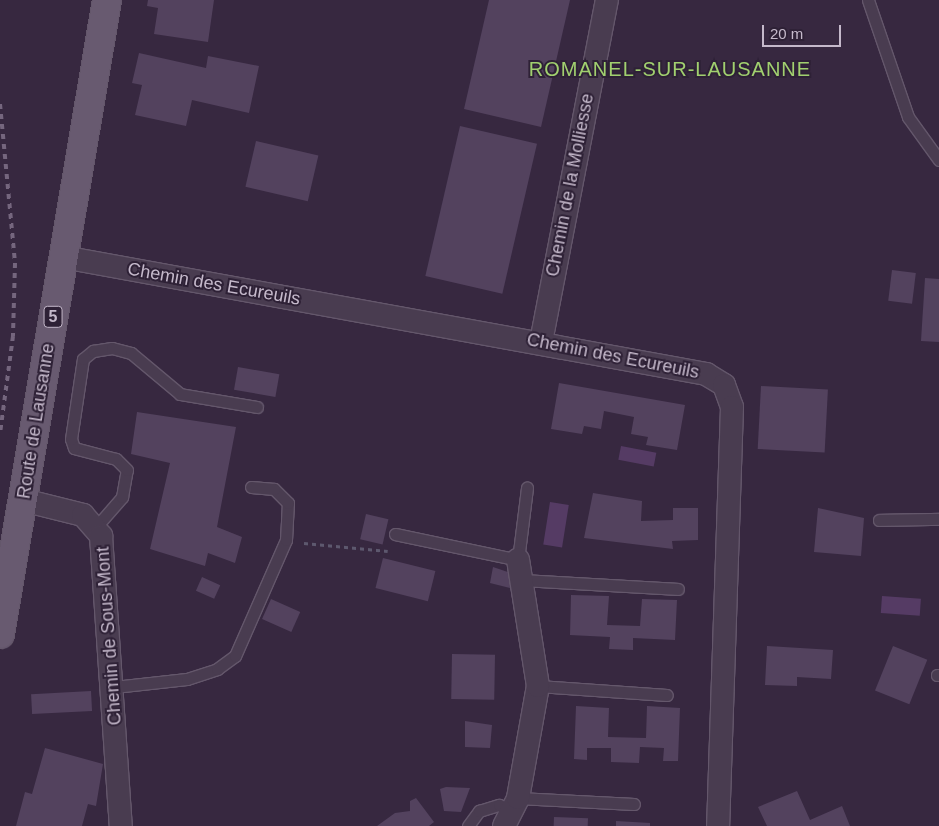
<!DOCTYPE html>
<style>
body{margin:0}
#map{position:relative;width:939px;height:826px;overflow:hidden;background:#372840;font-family:Helvetica,sans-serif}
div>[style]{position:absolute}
.water>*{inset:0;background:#553b64;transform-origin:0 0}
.building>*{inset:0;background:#53425e;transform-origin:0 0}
.path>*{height:3px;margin-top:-1.5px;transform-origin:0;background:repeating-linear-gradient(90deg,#5d586e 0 4px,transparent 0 8px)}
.roads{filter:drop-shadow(1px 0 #64576b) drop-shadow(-1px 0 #64576b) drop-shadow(0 1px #64576b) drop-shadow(0 -1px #64576b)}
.service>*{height:11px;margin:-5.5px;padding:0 5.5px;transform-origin:5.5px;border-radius:5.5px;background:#493c50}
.minor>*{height:22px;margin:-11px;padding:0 11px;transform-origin:11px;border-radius:11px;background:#493c50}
.primary>*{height:28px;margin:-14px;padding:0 14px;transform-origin:14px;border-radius:14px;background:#685a70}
.rail>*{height:4px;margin-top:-2px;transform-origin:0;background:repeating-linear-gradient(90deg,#75667e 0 5px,transparent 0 10px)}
span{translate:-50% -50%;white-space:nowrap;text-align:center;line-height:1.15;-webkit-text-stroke:4px #2e2136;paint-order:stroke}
.shield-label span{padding:1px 4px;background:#2e2136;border:1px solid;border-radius:4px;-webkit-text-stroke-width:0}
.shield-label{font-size:16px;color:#c5b9cb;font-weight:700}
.street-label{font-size:18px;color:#c5b9cb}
.quarter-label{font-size:20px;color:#a1d06f;letter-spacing:1px}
.scale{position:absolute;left:762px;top:25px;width:79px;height:22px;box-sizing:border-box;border:2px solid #c5b9cb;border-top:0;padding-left:6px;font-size:15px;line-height:18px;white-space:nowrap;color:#c5b9cb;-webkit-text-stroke:4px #2e2136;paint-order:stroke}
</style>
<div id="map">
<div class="water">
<div style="left:621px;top:446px;width:36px;height:14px;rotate:11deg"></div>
<div style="left:550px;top:502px;width:19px;height:43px;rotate:9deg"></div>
<div style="left:882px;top:596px;width:39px;height:17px;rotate:4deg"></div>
</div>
<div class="building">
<div style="clip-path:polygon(148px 0,214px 0,208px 42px,154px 34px,158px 8px,147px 6px)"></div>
<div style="clip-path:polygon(489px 0,570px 0,541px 127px,464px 109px)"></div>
<div style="clip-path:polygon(139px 53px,206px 68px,208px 56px,259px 66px,249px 113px,192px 100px,186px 126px,135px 115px,142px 85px,132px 83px)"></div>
<div style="left:460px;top:126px;width:79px;height:154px;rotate:13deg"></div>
<div style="left:256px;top:141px;width:64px;height:47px;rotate:13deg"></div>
<div style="left:892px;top:270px;width:24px;height:31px;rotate:7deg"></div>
<div style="clip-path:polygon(925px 278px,939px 279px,939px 342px,921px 341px)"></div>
<div style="left:238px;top:367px;width:42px;height:23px;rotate:10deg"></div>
<div style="clip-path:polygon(559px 383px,685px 405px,677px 450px,646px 445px,648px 437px,631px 434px,634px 417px,604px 411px,601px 429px,584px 426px,582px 434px,551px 429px)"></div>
<div style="left:761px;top:386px;width:67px;height:63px;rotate:3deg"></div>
<div style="clip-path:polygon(137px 412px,236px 427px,217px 527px,242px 537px,235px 563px,208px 553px,205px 566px,150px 549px,170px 463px,131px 454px)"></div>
<div style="clip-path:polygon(593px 493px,642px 501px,641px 521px,673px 520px,673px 508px,698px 508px,698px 540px,672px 541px,673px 549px,584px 538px)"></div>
<div style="clip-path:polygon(818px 508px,864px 518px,861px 556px,814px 552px)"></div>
<div style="left:366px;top:514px;width:23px;height:26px;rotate:13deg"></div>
<div style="left:383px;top:558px;width:54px;height:31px;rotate:14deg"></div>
<div style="clip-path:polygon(493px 567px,514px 574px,510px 588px,490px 583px)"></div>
<div style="left:202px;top:577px;width:20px;height:15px;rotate:24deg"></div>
<div style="clip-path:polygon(571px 595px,609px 596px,607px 625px,640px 626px,642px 599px,677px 600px,675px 640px,633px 638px,633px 650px,609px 649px,610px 637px,570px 635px)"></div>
<div style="left:271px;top:599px;width:32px;height:22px;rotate:24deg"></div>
<div style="clip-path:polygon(767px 646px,833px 650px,831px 679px,797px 677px,797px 686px,765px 685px)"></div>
<div style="left:893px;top:646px;width:37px;height:48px;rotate:22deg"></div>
<div style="left:452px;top:654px;width:43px;height:45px;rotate:1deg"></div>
<div style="left:91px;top:691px;width:20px;height:60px;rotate:87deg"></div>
<div style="clip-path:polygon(576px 706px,609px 708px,608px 737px,646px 738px,647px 706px,680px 708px,678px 761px,663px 761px,664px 748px,640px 747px,639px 763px,611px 762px,611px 748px,587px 748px,587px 760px,574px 759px)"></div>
<div style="clip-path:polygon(465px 721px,492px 725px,490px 748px,465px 747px)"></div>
<div style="clip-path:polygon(45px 748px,103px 764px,96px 806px,88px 804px,82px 826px,16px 826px,25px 792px,32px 794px)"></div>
<div style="clip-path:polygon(446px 787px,470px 788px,461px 812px,444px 811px,440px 789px)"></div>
<div style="clip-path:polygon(797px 791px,810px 820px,842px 806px,850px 826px,767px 826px,758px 807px)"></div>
<div style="clip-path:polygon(416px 798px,434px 822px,429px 826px,377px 826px,395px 813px,410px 811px,410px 801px)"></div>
<div style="left:554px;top:817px;width:34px;height:9px;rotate:2deg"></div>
<div style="clip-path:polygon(616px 821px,650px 823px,650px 826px,616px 826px)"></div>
</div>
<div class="path">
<div style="left:304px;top:543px;width:84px;rotate:5.4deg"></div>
</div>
<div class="roads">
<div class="service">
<div style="left:868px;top:0;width:124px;rotate:71.1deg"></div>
<div style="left:908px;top:117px;width:53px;rotate:54.2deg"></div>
<div style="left:879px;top:520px;width:60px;rotate:-1deg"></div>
<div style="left:96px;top:527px;width:40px;rotate:-49deg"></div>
<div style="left:122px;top:497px;width:27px;rotate:-80deg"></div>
<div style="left:127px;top:470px;width:16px;rotate:-135deg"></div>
<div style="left:116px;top:459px;width:43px;rotate:-165.3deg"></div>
<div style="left:74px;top:448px;width:9px;rotate:-108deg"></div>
<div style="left:71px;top:439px;width:81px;rotate:-81.5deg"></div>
<div style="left:83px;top:359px;width:13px;rotate:-39deg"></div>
<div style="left:93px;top:351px;width:19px;rotate:-9deg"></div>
<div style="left:112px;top:348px;width:20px;rotate:15deg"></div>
<div style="left:131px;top:353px;width:64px;rotate:39.9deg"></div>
<div style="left:180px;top:394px;width:78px;rotate:9.6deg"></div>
<div style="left:395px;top:534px;width:126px;rotate:11.9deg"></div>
<div style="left:518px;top:560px;width:73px;rotate:-82.9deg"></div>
<div style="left:523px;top:580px;width:155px;rotate:3.3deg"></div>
<div style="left:937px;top:675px;width:2px"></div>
<div style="left:538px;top:686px;width:129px;rotate:4deg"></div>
<div style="left:114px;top:687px;width:73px;rotate:-6.3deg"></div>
<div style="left:187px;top:679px;width:32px;rotate:-18deg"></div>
<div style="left:217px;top:669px;width:22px;rotate:-36deg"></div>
<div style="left:235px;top:656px;width:127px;rotate:-66.3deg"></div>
<div style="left:286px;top:540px;width:37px;rotate:-87deg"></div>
<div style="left:288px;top:503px;width:20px;rotate:-135deg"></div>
<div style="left:274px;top:489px;width:23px;rotate:-175deg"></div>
<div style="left:518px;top:798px;width:116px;rotate:3deg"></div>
<div style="left:468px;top:826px;width:19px;rotate:-54deg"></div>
<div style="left:479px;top:811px;width:21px;rotate:-17deg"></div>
<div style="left:499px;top:805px;width:15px;rotate:23deg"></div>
</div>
<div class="minor">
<div style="left:63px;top:257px;width:654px;rotate:10.31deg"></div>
<div style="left:706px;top:374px;width:21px;rotate:31deg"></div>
<div style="left:724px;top:385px;width:23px;rotate:70deg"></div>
<div style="left:732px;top:407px;width:419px;rotate:91.9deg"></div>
<div style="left:541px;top:342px;width:348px;rotate:-79.1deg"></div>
<div style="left:23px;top:500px;width:62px;rotate:14deg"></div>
<div style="left:83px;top:515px;width:28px;rotate:49deg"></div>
<div style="left:101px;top:536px;width:291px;rotate:86.1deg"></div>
<div style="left:504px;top:826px;width:31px;rotate:-63deg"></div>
<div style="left:518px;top:798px;width:114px;rotate:-79.9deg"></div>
<div style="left:538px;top:686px;width:128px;rotate:-99deg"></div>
</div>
<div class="primary">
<div style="left:0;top:634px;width:643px;rotate:-80.42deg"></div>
</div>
</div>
<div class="rail">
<div style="left:0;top:104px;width:160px;rotate:84.6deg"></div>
<div style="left:15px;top:263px;width:73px;rotate:91.6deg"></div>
<div style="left:13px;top:336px;width:98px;rotate:97.6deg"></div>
</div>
<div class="shield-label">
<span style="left:53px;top:317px">5</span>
</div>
<div class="street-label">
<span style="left:570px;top:185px;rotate:-79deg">Chemin de la Molliesse</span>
<span style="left:214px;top:284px;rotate:10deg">Chemin des Ecureuils</span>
<span style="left:613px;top:356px;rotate:11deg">Chemin des Ecureuils</span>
<span style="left:36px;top:421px;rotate:-81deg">Route de Lausanne</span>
<span style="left:109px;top:636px;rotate:-94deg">Chemin de Sous-Mont</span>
</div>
<div class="quarter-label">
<span style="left:670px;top:69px">ROMANEL-SUR-LAUSANNE</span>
</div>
<div class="scale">20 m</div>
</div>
